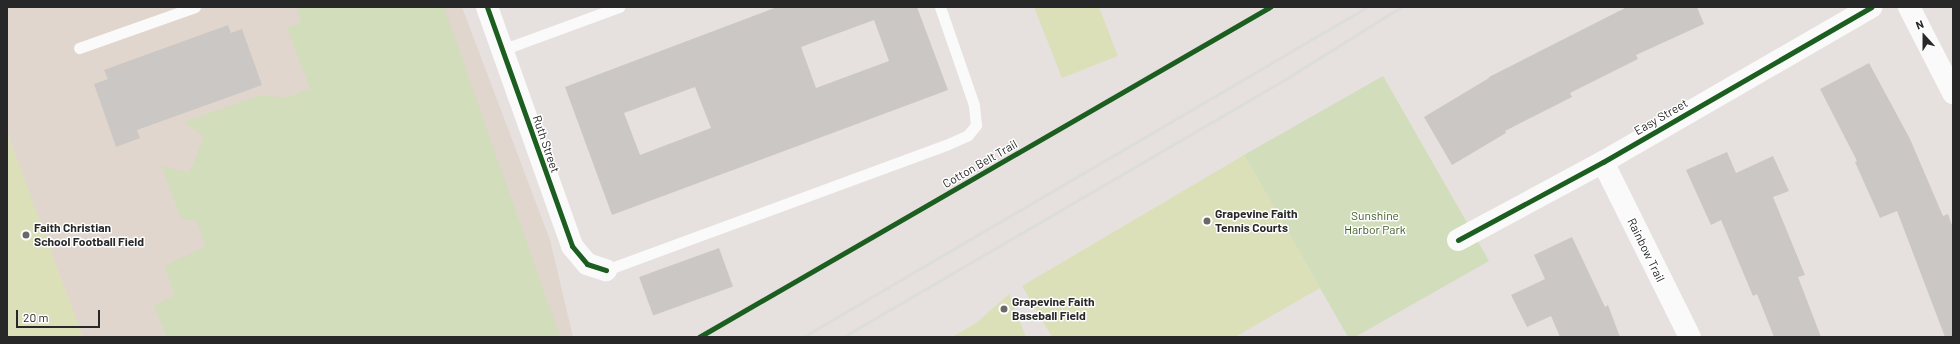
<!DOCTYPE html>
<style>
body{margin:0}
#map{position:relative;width:1960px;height:344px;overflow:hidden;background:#e6e1de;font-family:Barlow,sans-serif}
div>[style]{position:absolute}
.education>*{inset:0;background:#e0d6cd}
.green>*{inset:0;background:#d1ddbb}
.pitch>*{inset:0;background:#dce0b9}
.building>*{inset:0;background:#cbc7c5;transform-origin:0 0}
.lane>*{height:11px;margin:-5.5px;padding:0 5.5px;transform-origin:5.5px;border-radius:5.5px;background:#fbfafa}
.street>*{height:22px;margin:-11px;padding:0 11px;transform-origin:11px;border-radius:11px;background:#fbfafa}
.rail>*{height:3px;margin:-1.5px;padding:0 1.5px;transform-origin:1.5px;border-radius:1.5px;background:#ddd}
.cycleway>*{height:5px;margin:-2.5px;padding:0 2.5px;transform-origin:2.5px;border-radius:2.5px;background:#1b5e20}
.dots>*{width:11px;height:11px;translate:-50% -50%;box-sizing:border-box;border:2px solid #fff;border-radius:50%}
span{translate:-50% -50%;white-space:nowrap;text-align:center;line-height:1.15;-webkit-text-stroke:3px #fff;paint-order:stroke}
.street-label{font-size:12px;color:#282828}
.poi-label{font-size:12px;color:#282828;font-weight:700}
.left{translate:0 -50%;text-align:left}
.park-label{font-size:12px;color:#3b5b22}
.frame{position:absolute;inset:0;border:8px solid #282828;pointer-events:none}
.north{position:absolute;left:1904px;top:16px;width:40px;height:40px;-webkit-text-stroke:3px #fff;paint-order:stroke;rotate:339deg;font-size:11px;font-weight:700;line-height:16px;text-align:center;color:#282828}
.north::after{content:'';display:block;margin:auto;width:14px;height:18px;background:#282828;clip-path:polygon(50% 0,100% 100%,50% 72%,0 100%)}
.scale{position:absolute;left:16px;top:310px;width:84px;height:18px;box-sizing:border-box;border:2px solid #282828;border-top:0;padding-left:5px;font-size:12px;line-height:14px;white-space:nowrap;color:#282828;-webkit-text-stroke:3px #fff;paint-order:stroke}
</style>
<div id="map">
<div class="education">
<div style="clip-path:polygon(7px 7px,462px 7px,550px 240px,573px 337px,7px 337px)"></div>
</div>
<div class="green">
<div style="clip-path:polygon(296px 7px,444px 7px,560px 337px,167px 337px,154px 306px,175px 295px,164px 266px,206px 246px,196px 220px,181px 219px,162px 166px,189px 173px,204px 137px,184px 122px,261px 95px,287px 98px,310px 88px,287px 28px,302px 22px)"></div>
<div style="clip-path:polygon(1383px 76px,1489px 261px,1355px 337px,1348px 337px,1244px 155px)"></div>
</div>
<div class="pitch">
<div style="clip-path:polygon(1034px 7px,1099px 7px,1118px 56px,1062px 78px)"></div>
<div style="clip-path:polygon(7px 132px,83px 337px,7px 337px)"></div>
<div style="clip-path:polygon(1244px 155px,1320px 288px,1235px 337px,1052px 337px,1022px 286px)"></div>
<div style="clip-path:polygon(1009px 294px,1026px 337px,952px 337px,976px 323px)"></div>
</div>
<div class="building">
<div style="clip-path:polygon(evenodd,777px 7px,917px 7px,948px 90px,612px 215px,565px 87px,777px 7px,874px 20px,889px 61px,816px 88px,801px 47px,874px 20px,777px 7px,695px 87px,711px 128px,640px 155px,624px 113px,695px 87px)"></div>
<div style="clip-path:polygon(1627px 7px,1697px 7px,1704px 24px,1636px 55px,1638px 59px,1570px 93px,1572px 97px,1505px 131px,1506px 133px,1452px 165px,1424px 117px,1489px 78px,1489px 77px)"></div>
<div style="clip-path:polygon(228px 25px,231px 33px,242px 29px,262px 85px,137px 130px,140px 138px,116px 147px,94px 84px,108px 79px,104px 70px)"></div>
<div style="clip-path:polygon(1869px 63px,1910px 139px,1943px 216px,1948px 214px,1953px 228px,1953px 337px,1945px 337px,1897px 211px,1880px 218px,1855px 162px,1857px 161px,1820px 89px)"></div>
<div style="clip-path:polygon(1727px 152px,1736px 173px,1773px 156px,1789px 191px,1773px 197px,1805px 275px,1798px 277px,1821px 337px,1774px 337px,1757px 294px,1753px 296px,1721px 220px,1711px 225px,1686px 170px)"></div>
<div style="clip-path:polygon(1572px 237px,1605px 307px,1608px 305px,1620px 337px,1560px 337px,1551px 316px,1527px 327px,1511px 295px,1545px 279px,1534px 255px)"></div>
<div style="left:719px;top:248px;width:41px;height:85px;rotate:70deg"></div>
</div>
<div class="lane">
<div style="left:79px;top:48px;width:123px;rotate:-19.5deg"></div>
<div style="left:502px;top:50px;width:125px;rotate:-20.2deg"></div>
<div style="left:606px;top:270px;width:362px;rotate:-20.2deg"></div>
<div style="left:946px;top:145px;width:24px;rotate:-24deg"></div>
<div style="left:968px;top:135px;width:13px;rotate:-51deg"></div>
<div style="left:976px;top:125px;width:20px;rotate:-96deg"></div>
<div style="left:974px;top:105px;width:104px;rotate:-109.1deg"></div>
</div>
<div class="street">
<div style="left:487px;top:7px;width:254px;rotate:70.4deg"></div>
<div style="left:572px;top:246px;width:23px;rotate:50deg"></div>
<div style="left:587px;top:264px;width:20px;rotate:18deg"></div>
<div style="left:1909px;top:7px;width:97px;rotate:62.9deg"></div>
<div style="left:1603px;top:162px;width:195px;rotate:63.6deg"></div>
<div style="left:1458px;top:240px;width:165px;rotate:-28.3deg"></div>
<div style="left:1603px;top:162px;width:310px;rotate:-30deg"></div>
</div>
<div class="rail">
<div style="left:803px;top:337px;width:653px;rotate:-30.33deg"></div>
<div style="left:843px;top:337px;width:510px;rotate:-30.23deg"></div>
<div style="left:1284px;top:80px;width:138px;rotate:-32deg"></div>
</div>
<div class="cycleway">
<div style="left:487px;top:7px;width:254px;rotate:70.4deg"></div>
<div style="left:572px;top:246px;width:23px;rotate:50deg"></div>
<div style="left:587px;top:264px;width:20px;rotate:18deg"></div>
<div style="left:1458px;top:240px;width:165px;rotate:-28.3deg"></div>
<div style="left:1603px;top:162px;width:310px;rotate:-30deg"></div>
<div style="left:699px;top:337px;width:660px;rotate:-30.03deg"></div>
</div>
<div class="dots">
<div style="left:1207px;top:221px;background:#6a6968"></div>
<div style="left:26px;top:235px;background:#6a6968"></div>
<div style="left:1004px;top:309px;background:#6a6968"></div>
</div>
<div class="street-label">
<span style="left:1661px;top:117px;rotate:-30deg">Easy Street</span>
<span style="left:546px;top:144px;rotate:71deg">Ruth Street</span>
<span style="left:980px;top:164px;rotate:-30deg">Cotton Belt Trail</span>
<span style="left:1646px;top:250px;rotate:64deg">Rainbow Trail</span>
</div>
<div class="poi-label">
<span class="left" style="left:1215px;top:221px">Grapevine Faith<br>Tennis Courts</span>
<span class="left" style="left:34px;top:235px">Faith Christian<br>School Football Field</span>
<span class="left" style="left:1012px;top:309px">Grapevine Faith<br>Baseball Field</span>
</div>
<div class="park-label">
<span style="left:1375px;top:223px">Sunshine<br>Harbor Park</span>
</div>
<div class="frame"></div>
<div class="north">N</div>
<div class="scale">20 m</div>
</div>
